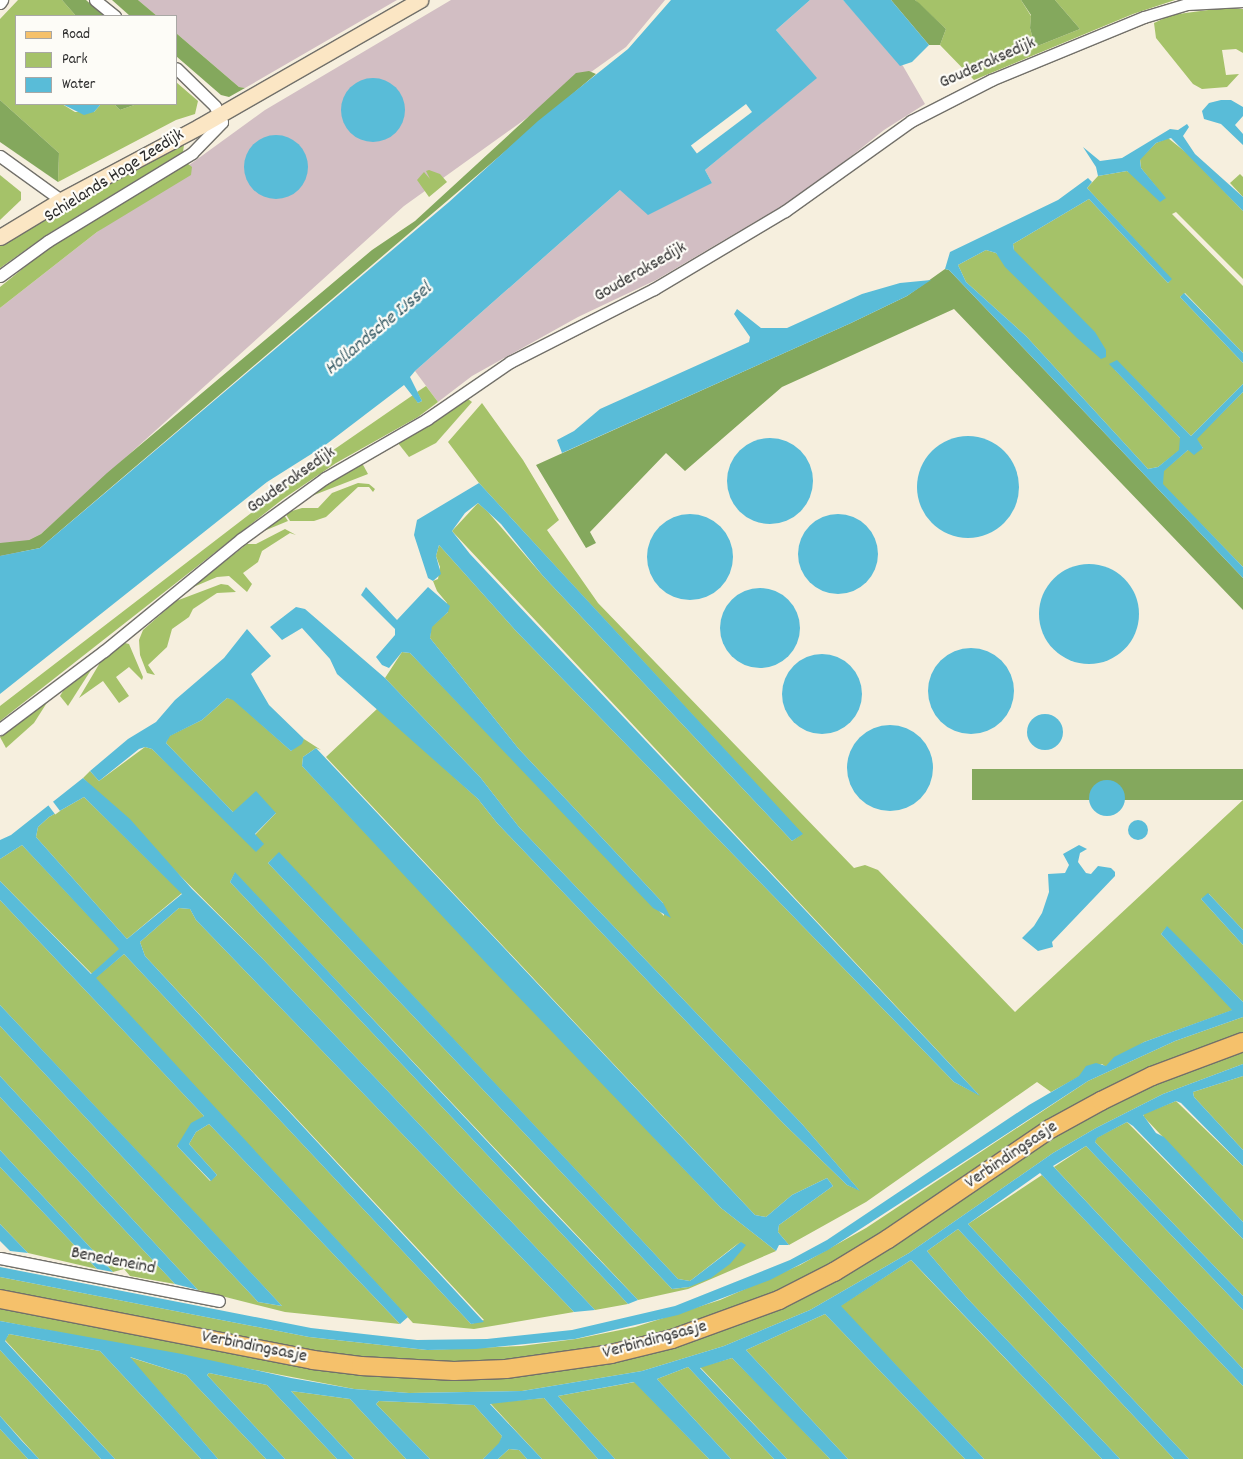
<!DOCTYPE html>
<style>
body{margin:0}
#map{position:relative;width:1243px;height:1459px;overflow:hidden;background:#f6efde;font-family:Dekko,sans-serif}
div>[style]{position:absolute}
.industrial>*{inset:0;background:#d2bec3}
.green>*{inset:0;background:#a5c269}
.forest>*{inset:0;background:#84a85d;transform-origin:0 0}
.water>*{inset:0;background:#59bcd8}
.round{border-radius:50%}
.pier>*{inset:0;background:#f6efde;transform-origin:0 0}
.roads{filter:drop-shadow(1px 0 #72706a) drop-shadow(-1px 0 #72706a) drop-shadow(0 1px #72706a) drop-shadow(0 -1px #72706a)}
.street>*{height:11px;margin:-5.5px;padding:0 5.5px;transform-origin:5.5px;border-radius:5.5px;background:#fff}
.secondary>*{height:15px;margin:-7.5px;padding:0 7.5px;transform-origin:7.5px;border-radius:7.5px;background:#fbe6c4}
.primary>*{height:18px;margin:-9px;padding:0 9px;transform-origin:9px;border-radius:9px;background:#f5c16b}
span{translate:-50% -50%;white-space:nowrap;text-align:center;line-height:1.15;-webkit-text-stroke:4.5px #fdfcf7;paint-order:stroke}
.street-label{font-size:18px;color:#2b2b2b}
.water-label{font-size:19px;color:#3b5e68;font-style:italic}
.legend{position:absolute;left:15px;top:15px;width:162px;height:90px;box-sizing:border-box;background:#fdfcf7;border:1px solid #a9a8a5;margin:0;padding:6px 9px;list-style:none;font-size:15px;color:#2b2b2b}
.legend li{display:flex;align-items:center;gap:10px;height:25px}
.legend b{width:25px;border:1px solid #a9a8a5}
</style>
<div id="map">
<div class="industrial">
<div style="clip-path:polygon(138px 0,397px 0,245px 88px,239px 87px,176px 33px,176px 16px,157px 16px)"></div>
<div style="clip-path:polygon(451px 0,665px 0,626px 47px,404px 206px,41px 534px,29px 540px,0 579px,0 308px,97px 232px,265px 110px)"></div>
<div style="clip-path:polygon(810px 0,843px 0,903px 66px,925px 104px,884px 130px,809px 190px,656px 280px,578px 317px,472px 376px,438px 402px,415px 371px,620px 190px,712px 183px,705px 170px,816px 78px,776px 30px)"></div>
</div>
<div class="green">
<div style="clip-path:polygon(18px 0,62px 0,76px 16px,16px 16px,16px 104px,62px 104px,75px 112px,94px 112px,101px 104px,114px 104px,120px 110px,137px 104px,176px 104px,176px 82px,198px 101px,195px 114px,176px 120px,58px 182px,59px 153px,0 100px,0 19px)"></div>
<div style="clip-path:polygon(915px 0,1021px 0,1031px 16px,1030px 28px,1035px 47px,1080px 29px,1055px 0,1175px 0,1133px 14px,974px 80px,940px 45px,946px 29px)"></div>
<div style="clip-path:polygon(1223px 8px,1243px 9px,1243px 53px,1236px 49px,1222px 50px,1226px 75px,1239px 74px,1227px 87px,1202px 89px,1193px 84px,1156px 38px,1154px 23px,1171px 15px)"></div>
<div style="clip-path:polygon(1168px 138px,1188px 154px,1243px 211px,1243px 279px,1176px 212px,1172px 214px,1243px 286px,1243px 353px,1185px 293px,1180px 297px,1243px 363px,1243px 384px,1191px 436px,1117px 361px,1115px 370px,1180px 438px,1180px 450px,1158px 467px,1148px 469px,1026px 336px,966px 282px,958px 265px,986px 250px,996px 253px,1004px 261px,1014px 250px,1013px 244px,1089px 199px,1168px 283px,1171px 279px,1087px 188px,1098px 176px,1127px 171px,1165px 198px,1141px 168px,1140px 159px,1156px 143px)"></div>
<div style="clip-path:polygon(184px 145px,183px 152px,48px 234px,0 268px,0 245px,20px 230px)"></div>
<div style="clip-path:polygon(187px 163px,192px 167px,191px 175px,97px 232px,0 308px,0 287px,52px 245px)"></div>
<div style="clip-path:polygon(429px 170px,440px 174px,447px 182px,429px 197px,417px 180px,424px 172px,430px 179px,426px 171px)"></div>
<div style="clip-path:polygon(1240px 174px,1243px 177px,1243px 197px,1230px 183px)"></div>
<div style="clip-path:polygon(0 175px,21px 192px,21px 200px,0 220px)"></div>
<div style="clip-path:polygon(426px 386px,438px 402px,418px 417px,336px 463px,283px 499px,0 721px,0 706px,329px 453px,413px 395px,418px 403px,422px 401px,417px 392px)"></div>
<div style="clip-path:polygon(1243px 392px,1243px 567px,1163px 485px,1163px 471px,1188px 450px,1203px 448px,1196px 439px)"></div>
<div style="clip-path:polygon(468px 399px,472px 402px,436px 443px,409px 457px,398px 443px)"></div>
<div style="clip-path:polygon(482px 403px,523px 460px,559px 520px,547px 530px,598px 603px,854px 868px,865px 865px,878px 870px,1015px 1012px,1243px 800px,1243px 930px,1209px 894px,1201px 899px,1243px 945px,1243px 1002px,1167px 927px,1161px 934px,1233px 1010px,1144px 1042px,1106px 1067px,1102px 1064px,1051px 1092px,1037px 1082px,866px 1202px,789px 1245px,778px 1232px,779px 1225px,833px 1186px,827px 1178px,792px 1195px,766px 1217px,755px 1215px,326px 757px,378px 708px,388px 717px,478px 799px,497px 823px,784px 1124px,847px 1185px,859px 1190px,802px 1124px,519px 827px,480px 777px,385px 678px,402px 652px,410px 653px,664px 916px,663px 903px,518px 748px,430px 638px,431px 627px,448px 612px,447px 603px,437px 591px,433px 581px,438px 579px,440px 567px,436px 556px,439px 545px,516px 631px,954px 1082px,979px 1095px,452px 531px,478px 503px,488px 512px,543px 576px,792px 841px,802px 834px,479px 483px,448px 442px)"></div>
<div style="clip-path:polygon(362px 463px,368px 474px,309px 497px,335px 479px)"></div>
<div style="clip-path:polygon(358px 483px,369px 484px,375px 489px,373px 492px,369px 487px,358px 487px,326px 517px,314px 521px,290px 521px,285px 513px,302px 508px,318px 508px,332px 493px)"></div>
<div style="clip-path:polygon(284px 515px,288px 521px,259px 533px)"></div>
<div style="clip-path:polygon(285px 529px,296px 535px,290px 533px,262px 551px,258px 562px,243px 573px,252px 584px,247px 592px,229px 576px,217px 577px,191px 588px,247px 544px,256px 544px)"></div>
<div style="clip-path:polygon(221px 584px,228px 585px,236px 592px,217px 593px,193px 609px,189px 617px,172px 629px,167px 647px,148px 665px,155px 675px,147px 673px,140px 655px,139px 640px,143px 630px,176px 601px)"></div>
<div style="clip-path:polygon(125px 643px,129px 644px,143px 677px,142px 680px,129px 667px,116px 677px,129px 696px,119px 703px,103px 681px,79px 698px,101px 661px)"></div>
<div style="clip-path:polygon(91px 669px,91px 670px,68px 706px,60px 696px,63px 691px)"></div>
<div style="clip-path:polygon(evenodd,227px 698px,233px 699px,291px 751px,304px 739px,321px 750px,316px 748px,303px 757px,302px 766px,721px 1208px,776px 1251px,688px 1289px,638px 1300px,235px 873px,230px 882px,628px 1304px,595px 1310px,261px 957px,83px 778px,90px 771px,99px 781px,145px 747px,152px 749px,196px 791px,255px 835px,276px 813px,233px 812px,166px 743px,169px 736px,202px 720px,227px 698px,279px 853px,678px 1279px,690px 1281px,740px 1242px,689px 1287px,672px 1289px,268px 863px,279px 853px)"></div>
<div style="clip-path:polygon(48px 701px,34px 723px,6px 748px,0 737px)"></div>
<div style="clip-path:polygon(84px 797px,182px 893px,127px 939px,36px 837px,38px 827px,49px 817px)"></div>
<div style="clip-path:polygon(22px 845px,120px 949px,92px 974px,0 881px,0 859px)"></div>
<div style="clip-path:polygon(0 900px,204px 1116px,177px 1146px,210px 1181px,217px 1175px,189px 1144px,196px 1132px,209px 1124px,400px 1324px,285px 1312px,198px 1290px,0 1076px,0 1026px,258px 1302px,282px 1306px,0 1005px)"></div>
<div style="clip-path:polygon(179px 908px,190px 909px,196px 920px,574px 1312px,474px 1329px,413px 1323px,95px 978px,124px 954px,471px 1324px,484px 1320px,145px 956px,140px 942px)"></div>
<div style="clip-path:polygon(1243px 1017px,1243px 1033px,1147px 1069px,832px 1263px,772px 1294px,680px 1328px,636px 1341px,522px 1360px,427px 1363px,380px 1360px,307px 1351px,0 1291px,0 1277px,309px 1337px,427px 1350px,521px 1346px,576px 1339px,635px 1327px,720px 1300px,800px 1265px,866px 1228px,1088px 1081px,1175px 1041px)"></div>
<div style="clip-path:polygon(1243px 1050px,1243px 1064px,1163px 1094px,1096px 1128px,1053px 1153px,909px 1253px,810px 1310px,724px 1346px,642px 1371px,522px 1391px,409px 1393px,354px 1389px,0 1321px,0 1307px,360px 1374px,408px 1378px,506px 1376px,613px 1362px,675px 1346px,781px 1307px,1104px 1107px,1155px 1083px)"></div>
<div style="clip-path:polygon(1243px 1076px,1243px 1150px,1194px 1097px,1193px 1092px)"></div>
<div style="clip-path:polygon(0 1097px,175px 1284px,130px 1276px,124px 1269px,113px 1272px,0 1150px)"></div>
<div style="clip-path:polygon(1176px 1101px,1243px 1166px,1243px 1222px,1144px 1117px,1143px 1114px)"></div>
<div style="clip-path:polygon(1127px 1122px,1243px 1239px,1243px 1296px,1095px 1142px,1096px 1138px)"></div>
<div style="clip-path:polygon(1086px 1146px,1243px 1310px,1243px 1369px,1054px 1167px)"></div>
<div style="clip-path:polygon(0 1167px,97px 1269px,28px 1253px,0 1224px)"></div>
<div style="clip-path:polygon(1042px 1175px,1243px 1386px,1243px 1459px,1189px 1459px,968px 1224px)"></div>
<div style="clip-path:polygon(958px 1229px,1096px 1376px,1174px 1459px,1120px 1459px,967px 1298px,927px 1251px)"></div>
<div style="clip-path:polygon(911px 1260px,925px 1275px,1102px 1459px,984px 1459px,840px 1306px)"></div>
<div style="clip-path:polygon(825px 1314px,965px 1459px,848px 1459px,746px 1350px)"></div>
<div style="clip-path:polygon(9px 1334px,100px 1351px,201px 1459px,115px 1459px,5px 1340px)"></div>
<div style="clip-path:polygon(0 1350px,101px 1459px,39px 1459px,0 1416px)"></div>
<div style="clip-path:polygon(129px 1357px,186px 1375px,266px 1459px,218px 1459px)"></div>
<div style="clip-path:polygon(732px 1358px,775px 1401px,830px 1459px,787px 1459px,700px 1367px)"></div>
<div style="clip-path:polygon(688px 1367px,774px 1459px,731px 1459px,657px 1379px)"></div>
<div style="clip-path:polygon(209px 1373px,267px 1385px,337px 1459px,285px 1459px,207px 1375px)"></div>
<div style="clip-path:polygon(635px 1382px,709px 1459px,615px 1459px,558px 1396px)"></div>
<div style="clip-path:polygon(291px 1391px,350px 1399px,406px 1459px,354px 1459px)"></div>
<div style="clip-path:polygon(544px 1398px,598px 1459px,542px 1459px,490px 1403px)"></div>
<div style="clip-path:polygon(379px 1401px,474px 1405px,502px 1436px,500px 1443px,483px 1459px,430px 1459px,376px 1404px)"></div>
<div style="clip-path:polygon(0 1429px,28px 1459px,0 1459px)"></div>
<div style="clip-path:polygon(509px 1449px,519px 1450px,527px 1459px,498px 1459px)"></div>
</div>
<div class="forest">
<div style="clip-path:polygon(62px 0,86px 0,104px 16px,76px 16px)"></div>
<div style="clip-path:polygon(112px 0,138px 0,157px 16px,130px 16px)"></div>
<div style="clip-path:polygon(891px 0,915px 0,919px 3px,946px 29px,940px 45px,929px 45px)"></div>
<div style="clip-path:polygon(1021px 0,1055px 0,1080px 29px,1035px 47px,1030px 28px,1031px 15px)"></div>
<div style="clip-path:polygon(176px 33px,239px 87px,245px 88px,229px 97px,221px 95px,176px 56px)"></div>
<div style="clip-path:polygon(589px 71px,596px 74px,40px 548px,0 556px,0 543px,29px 540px,41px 534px,107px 473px,372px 250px,415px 221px,576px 73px)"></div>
<div style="clip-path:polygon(0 100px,59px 153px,58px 182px,0 142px)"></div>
<div style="clip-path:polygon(114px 104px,137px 104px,120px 110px)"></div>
<div style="clip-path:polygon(945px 269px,949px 270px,1243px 578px,1243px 610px,954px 309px,782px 387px,685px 471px,666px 453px,590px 532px,596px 543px,586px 548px,536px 465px,851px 323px,907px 296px)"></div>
<div style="left:1243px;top:769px;width:31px;height:271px;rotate:90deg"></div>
</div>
<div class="water">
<div style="clip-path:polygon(671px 0,810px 0,776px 30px,817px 78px,705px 170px,712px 183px,648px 215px,620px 190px,415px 371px,410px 377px,422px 401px,418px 403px,404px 385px,324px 446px,267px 482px,0 694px,0 556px,40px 548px,449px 202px,538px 121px,628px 49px)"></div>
<div style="clip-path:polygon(843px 0,891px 0,929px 45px,912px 62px,900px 66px)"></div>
<div class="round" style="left:341px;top:78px;width:64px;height:64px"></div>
<div style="clip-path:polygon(1221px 100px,1231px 100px,1243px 107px,1243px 116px,1235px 125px,1243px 134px,1243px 145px,1221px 124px,1204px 119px,1202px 111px,1209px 103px)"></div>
<div style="clip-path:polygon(62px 104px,101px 104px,94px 112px,84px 115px)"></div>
<div style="clip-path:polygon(1187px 124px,1189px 127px,1183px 136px,1195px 154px,1243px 197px,1243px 211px,1171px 138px,1156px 143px,1140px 160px,1141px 168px,1166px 198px,1160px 202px,1127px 171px,1098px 176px,1096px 167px,1083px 147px,1100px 161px,1122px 158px,1170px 129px,1178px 130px)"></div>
<div class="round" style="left:244px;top:135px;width:64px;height:64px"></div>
<div style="clip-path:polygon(1088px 178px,1092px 182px,1087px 188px,1172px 279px,1168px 283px,1089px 199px,1013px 244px,1014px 250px,1095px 332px,1106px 350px,1106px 357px,1101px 359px,1077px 338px,1005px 267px,996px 253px,986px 250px,958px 265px,966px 282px,1026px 336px,1148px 469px,1158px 467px,1179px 450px,1180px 438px,1109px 364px,1117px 360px,1191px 436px,1243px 384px,1243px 392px,1197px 439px,1203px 448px,1194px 455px,1188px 450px,1164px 471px,1163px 484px,1243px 567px,1243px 578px,949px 270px,945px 269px,950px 252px,1058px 200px)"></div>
<div style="clip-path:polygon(931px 280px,907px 296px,851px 323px,562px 453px,557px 440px,574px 431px,600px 409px,749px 342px,750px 337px,734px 314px,737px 309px,761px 328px,787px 328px,862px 294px,900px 283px)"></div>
<div style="clip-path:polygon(1184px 293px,1243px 353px,1243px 363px,1180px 297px)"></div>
<div class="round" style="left:917px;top:436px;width:102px;height:102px"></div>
<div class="round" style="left:727px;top:438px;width:86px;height:86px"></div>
<div style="clip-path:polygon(479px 483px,803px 834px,792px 841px,543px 576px,501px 524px,478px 503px,465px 513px,452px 531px,470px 554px,980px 1096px,954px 1082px,516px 631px,439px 545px,436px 556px,441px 574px,433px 581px,428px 578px,414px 535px,417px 520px)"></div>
<div class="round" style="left:647px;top:514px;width:86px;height:86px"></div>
<div class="round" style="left:798px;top:514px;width:80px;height:80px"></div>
<div class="round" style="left:1039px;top:564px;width:100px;height:100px"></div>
<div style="clip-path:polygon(366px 587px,397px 620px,428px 587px,450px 606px,448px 612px,432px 627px,430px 638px,518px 748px,663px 903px,671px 918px,653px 908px,410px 653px,402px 652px,389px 668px,382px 665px,376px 657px,395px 635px,395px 629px,361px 595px)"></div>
<div class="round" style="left:720px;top:588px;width:80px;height:80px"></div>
<div style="clip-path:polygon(296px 607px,305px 609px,385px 678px,480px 777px,519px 827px,802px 1124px,860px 1191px,847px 1185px,784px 1124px,497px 823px,478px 799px,337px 674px,330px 659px,302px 628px,282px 640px,270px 627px)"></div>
<div style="clip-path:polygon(247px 629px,271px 656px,251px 674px,269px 705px,304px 739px,302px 744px,291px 751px,233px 700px,227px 698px,202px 720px,170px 736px,166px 743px,233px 812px,256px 791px,276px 813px,255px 834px,264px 844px,256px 852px,152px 749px,145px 747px,139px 749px,99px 781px,90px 771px,128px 739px,156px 722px,175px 700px,224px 658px)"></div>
<div class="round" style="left:928px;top:648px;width:86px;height:86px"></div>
<div class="round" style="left:782px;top:654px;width:80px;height:80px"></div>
<div class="round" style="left:1027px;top:714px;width:36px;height:36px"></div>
<div class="round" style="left:847px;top:725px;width:86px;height:86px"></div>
<div style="clip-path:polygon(316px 748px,755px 1215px,766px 1217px,792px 1195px,827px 1178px,833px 1186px,779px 1225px,778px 1232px,789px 1245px,779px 1245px,776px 1251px,721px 1208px,487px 964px,302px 766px,303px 757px)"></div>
<div style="clip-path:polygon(evenodd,83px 778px,130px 819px,192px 889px,261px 957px,595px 1310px,574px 1312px,196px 920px,190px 909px,179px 908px,140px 942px,145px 956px,484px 1322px,471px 1324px,124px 954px,96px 978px,408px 1317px,400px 1324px,209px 1124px,196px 1132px,189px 1144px,217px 1175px,211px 1181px,177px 1146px,191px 1123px,204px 1116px,0 900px,0 881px,91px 974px,119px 949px,22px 845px,0 859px,0 840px,11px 835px,83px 778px,84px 797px,182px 894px,127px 939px,36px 837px,38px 827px,49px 817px,84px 797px)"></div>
<div class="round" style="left:1089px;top:780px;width:36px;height:36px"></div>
<div class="round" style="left:1128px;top:820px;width:20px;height:20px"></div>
<div style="clip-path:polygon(1079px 845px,1087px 849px,1080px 853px,1078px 862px,1086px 873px,1091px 874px,1098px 866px,1111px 868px,1115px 872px,1115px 876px,1052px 942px,1053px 947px,1038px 951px,1022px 938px,1034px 926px,1042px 913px,1049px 892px,1048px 874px,1065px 873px,1069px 865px,1063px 854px)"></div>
<div style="clip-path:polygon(279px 852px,678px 1279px,690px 1281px,741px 1242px,746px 1245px,730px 1264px,711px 1278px,689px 1287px,672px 1289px,268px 863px)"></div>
<div style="clip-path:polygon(235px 872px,543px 1201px,638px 1300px,628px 1304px,230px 882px)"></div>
<div style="clip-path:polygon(1208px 893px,1243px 930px,1243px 945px,1201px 899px)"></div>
<div style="clip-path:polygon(1167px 926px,1243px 1002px,1243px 1017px,1175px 1041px,1088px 1081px,828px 1250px,770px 1280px,678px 1315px,575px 1339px,476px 1349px,427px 1350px,309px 1337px,0 1277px,0 1267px,311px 1328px,417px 1340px,487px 1339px,572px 1330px,675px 1306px,790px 1260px,827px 1240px,1029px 1105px,1079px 1076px,1086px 1066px,1096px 1063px,1106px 1066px,1114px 1057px,1144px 1042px,1232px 1010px,1161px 934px)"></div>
<div style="clip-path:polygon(0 1005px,205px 1223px,282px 1306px,258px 1302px,0 1026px)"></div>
<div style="clip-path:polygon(1243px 1064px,1243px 1076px,1193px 1092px,1194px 1097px,1243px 1150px,1243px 1166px,1181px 1103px,1176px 1101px,1143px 1115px,1156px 1133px,1164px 1137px,1243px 1222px,1243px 1239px,1133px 1126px,1127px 1122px,1097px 1138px,1095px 1142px,1243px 1296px,1243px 1310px,1086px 1146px,1053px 1166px,1243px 1369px,1243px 1386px,1040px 1173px,968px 1224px,1189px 1459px,1174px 1459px,958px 1229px,927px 1251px,967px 1298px,1120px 1459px,1102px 1459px,911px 1260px,841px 1306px,984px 1459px,965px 1459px,825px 1314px,746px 1350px,848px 1459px,830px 1459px,732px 1358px,700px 1368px,787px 1459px,774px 1459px,688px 1367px,657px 1379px,731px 1459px,709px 1459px,634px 1382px,558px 1396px,615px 1459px,598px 1459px,544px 1398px,490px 1404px,542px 1459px,527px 1459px,519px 1450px,509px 1449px,498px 1459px,483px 1459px,499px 1443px,502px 1436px,474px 1405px,379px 1401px,376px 1404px,430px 1459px,406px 1459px,350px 1399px,291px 1391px,354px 1459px,337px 1459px,267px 1385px,209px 1373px,207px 1375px,285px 1459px,266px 1459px,186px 1375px,130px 1357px,218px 1459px,201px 1459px,100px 1351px,9px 1334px,5px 1341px,115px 1459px,101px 1459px,0 1350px,0 1321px,182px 1354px,291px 1378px,354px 1389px,409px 1393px,522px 1391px,642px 1371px,724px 1346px,810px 1310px,909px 1253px,1053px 1153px,1096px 1128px,1163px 1094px)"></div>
<div style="clip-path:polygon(0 1076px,198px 1290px,175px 1284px,0 1097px)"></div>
<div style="clip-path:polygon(0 1150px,113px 1272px,97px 1269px,0 1167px)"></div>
<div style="clip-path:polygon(0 1224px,28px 1253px,10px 1251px,0 1241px)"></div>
<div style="clip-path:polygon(0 1416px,21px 1440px,39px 1459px,28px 1459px,0 1429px)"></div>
</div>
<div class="pier">
<div style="left:746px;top:104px;width:10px;height:69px;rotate:53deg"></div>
<div style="left:51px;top:799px;width:15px;height:6px;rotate:53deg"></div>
</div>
<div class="roads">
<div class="street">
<div style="left:95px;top:0;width:26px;rotate:39deg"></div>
<div style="left:0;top:3px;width:4px;rotate:-56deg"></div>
<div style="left:0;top:156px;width:75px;rotate:35.8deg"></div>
<div style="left:0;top:276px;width:59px;rotate:-36.1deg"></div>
<div style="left:48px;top:241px;width:169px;rotate:-31.4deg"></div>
<div style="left:192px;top:153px;width:43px;rotate:-45.9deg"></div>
<div style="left:222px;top:122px;width:17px;rotate:-114deg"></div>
<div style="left:215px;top:106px;width:54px;rotate:-135.7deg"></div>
<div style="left:0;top:729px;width:130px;rotate:-36.9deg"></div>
<div style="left:104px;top:651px;width:177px;rotate:-39.3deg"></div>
<div style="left:241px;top:539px;width:104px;rotate:-36deg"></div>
<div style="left:325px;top:478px;width:118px;rotate:-30deg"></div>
<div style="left:427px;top:419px;width:101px;rotate:-34.5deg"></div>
<div style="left:510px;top:362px;width:161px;rotate:-26.9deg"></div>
<div style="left:654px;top:289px;width:152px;rotate:-30.8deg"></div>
<div style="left:785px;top:211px;width:155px;rotate:-35.5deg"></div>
<div style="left:911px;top:121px;width:90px;rotate:-27.1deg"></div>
<div style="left:991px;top:80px;width:165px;rotate:-22.4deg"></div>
<div style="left:1144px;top:17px;width:45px;rotate:-16.8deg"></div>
<div style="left:1187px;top:4px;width:56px;rotate:-3.1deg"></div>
<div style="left:0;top:1258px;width:223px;rotate:11.1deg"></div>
</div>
<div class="secondary">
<div style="left:0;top:237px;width:71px;rotate:-31.2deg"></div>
<div style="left:61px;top:200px;width:157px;rotate:-28deg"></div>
<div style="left:200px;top:126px;width:254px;rotate:-29.8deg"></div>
</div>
<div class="primary">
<div style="left:0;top:1299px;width:319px;rotate:11deg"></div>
<div style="left:313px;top:1360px;width:48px;rotate:7.1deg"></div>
<div style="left:361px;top:1366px;width:93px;rotate:3.1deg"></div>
<div style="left:454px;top:1371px;width:52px;rotate:-2.2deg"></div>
<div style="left:506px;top:1369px;width:106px;rotate:-8.1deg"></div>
<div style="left:611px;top:1354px;width:63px;rotate:-13.8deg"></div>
<div style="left:672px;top:1339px;width:114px;rotate:-20deg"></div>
<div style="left:779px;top:1300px;width:62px;rotate:-27deg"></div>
<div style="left:834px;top:1272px;width:63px;rotate:-31.4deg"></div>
<div style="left:888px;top:1239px;width:196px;rotate:-34.2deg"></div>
<div style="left:1050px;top:1129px;width:58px;rotate:-28.8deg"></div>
<div style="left:1101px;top:1101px;width:57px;rotate:-26.1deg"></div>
<div style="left:1152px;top:1076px;width:97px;rotate:-20.5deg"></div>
</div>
</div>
<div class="street-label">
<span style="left:988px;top:64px;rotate:-24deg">Gouderaksedijk</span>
<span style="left:115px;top:177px;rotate:-32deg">Schielands Hoge Zeedijk</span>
<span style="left:641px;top:273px;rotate:-30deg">Gouderaksedijk</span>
<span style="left:292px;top:481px;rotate:-35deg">Gouderaksedijk</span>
<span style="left:1012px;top:1156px;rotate:-34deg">Verbindingsasje</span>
<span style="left:113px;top:1262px;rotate:11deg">Benedeneind</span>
<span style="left:655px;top:1341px;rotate:-15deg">Verbindingsasje</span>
<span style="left:254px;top:1348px;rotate:11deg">Verbindingsasje</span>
</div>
<div class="water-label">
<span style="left:379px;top:330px;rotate:-40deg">Hollandsche IJssel</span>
</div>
<ul class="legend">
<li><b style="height:6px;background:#f5c16b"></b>Road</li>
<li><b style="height:14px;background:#a5c269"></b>Park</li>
<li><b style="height:14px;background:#59bcd8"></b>Water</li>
</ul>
</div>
